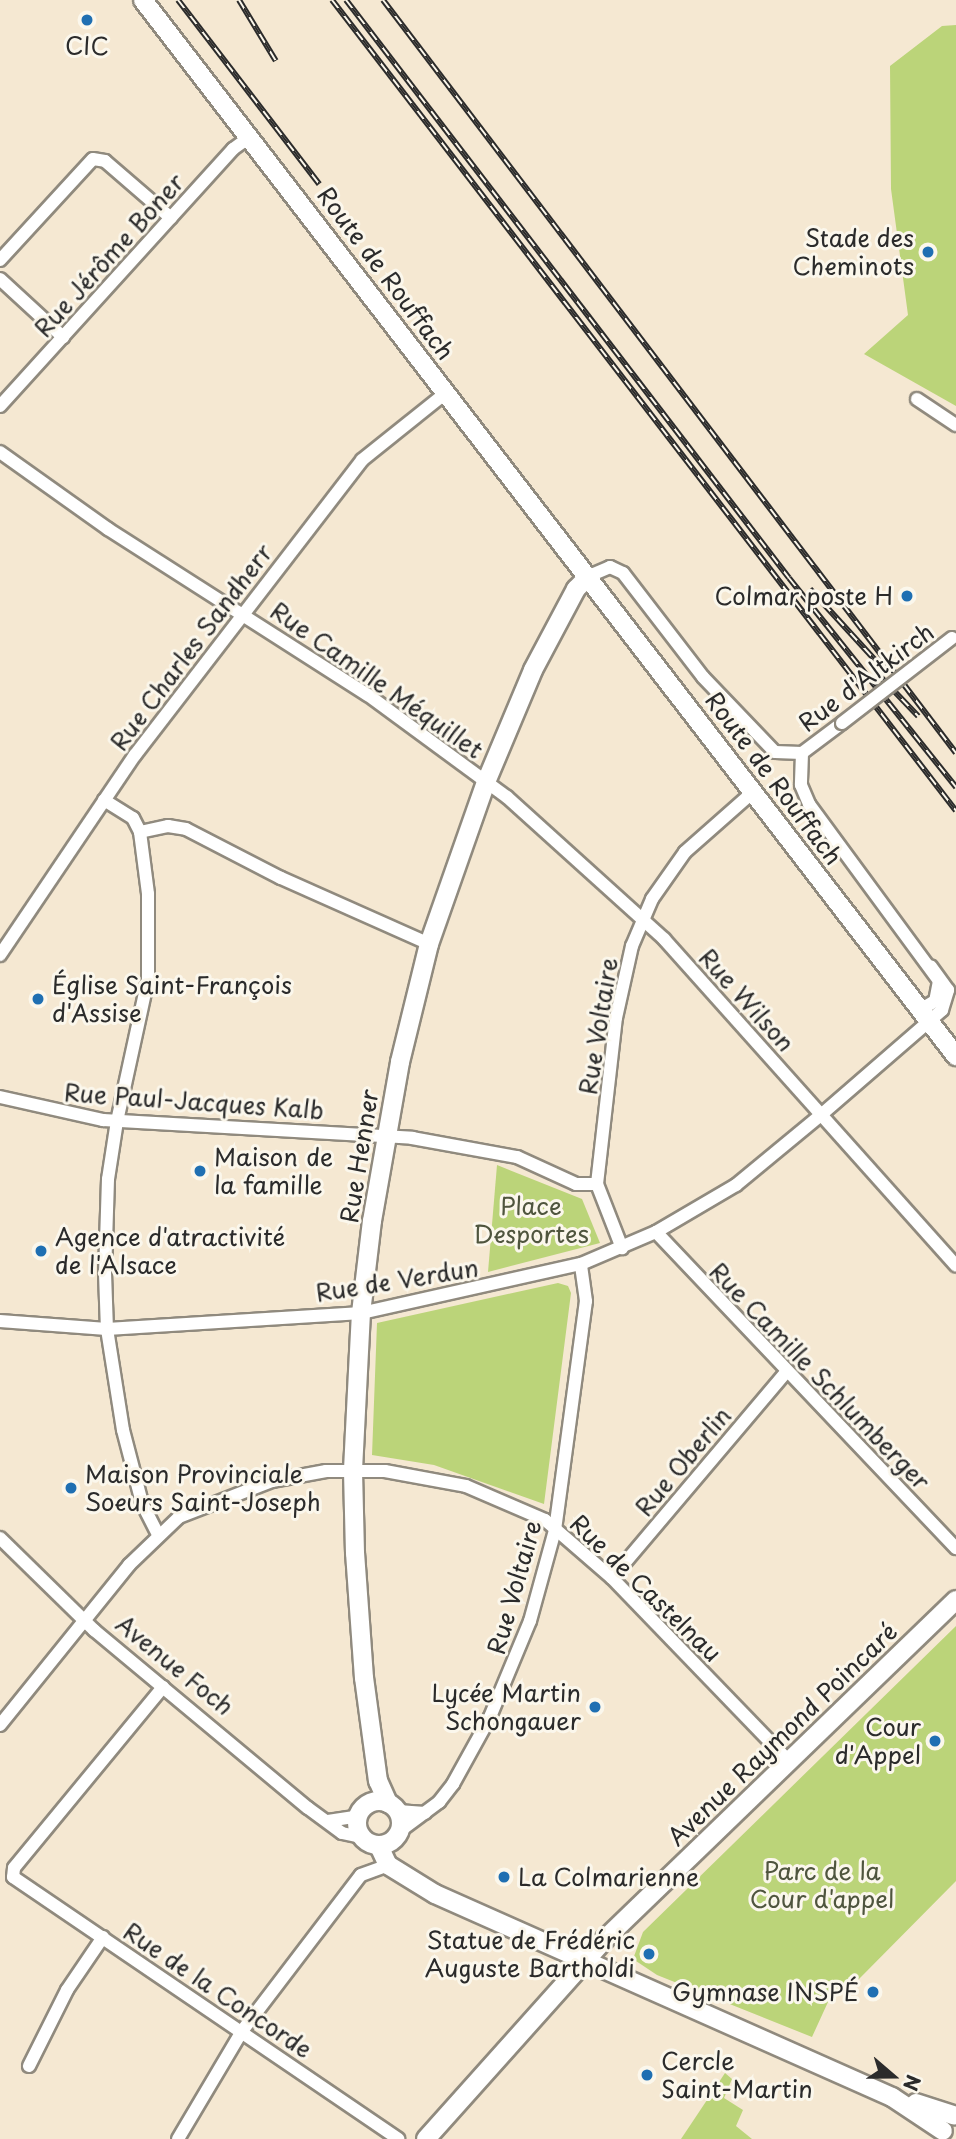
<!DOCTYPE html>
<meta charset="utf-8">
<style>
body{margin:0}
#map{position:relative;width:956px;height:2139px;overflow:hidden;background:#f5e8d2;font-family:"Playpen Sans",sans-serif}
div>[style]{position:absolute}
.green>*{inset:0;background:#bbd479}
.roads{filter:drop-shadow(2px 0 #908a7e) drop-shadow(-2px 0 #908a7e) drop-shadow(0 2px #908a7e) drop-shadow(0 -2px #908a7e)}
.street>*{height:12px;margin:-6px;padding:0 6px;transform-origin:6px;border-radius:6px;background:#fff}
.secondary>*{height:18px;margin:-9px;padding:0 9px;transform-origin:9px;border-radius:9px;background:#fff}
.secondary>.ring{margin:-9px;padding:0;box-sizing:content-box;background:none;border:18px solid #fff;border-radius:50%}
.rail>*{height:6px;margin-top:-3px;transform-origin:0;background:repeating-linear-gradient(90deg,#fbf7ec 0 10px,#2b2b2b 0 20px);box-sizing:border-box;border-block:2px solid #2b2b2b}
.bridges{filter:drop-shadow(2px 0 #908a7e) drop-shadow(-2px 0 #908a7e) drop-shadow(0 2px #908a7e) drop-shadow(0 -2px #908a7e)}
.street-bridge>*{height:12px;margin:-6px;padding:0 6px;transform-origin:6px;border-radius:6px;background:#fff}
.dots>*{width:19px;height:19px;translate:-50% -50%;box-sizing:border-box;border:4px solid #fbf7ec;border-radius:50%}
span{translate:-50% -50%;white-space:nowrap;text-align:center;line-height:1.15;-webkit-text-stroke:6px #fbf7ec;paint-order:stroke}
.poi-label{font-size:24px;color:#2b2b2b}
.right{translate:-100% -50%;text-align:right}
.left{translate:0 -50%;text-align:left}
.street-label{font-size:24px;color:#2b2b2b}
.park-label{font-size:24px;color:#4f553e}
.north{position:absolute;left:858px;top:2041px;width:70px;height:70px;-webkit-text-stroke:5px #fbf7ec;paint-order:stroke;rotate:110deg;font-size:19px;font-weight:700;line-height:28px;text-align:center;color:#2b2b2b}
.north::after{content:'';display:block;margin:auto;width:24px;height:32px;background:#2b2b2b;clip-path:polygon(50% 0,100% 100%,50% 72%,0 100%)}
</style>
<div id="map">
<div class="green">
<div style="clip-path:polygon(956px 25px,956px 406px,864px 354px,908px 315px,891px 189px,890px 66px,942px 26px)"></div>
<div style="clip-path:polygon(497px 1165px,582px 1199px,600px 1243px,488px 1272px)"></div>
<div style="clip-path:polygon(558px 1283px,568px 1286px,571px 1293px,544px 1504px,434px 1465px,372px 1455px,377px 1323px)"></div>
<div style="clip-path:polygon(956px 1626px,956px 1881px,859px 1979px,828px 2002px,812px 2037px,657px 1975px,633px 1959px,643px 1932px)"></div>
<div style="clip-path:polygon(725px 2073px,732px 2079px,724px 2098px,743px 2110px,736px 2126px,752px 2139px,681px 2139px)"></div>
</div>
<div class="roads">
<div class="street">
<div style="left:0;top:260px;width:137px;rotate:-47.4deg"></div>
<div style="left:93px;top:159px;width:12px;rotate:9deg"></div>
<div style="left:105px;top:161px;width:87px;rotate:40.8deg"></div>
<div style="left:0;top:279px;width:86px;rotate:42.6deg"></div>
<div style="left:917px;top:399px;width:47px;rotate:33.7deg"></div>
<div style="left:0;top:406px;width:347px;rotate:-47.8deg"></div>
<div style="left:233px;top:149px;width:22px;rotate:-36deg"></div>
<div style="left:0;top:452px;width:133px;rotate:35.5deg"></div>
<div style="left:108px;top:529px;width:308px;rotate:32.6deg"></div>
<div style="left:368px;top:695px;width:172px;rotate:36.3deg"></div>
<div style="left:507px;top:797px;width:212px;rotate:42.1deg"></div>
<div style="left:664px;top:939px;width:438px;rotate:48.2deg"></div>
<div style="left:589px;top:576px;width:23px;rotate:-23deg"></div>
<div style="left:610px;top:567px;width:14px;rotate:25deg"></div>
<div style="left:623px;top:573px;width:131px;rotate:52.4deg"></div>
<div style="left:703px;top:677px;width:104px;rotate:46.2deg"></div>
<div style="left:775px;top:752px;width:27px;rotate:2deg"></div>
<div style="left:802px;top:753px;width:50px;rotate:-36.9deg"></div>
<div style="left:802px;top:753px;width:32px;rotate:92deg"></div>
<div style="left:801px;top:785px;width:21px;rotate:67deg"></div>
<div style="left:809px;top:804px;width:220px;rotate:53.7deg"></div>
<div style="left:939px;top:981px;width:20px;rotate:101deg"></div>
<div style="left:935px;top:1001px;width:17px;rotate:149deg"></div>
<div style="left:104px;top:800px;width:34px;rotate:32deg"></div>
<div style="left:133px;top:818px;width:16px;rotate:63deg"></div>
<div style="left:140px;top:832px;width:63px;rotate:82.6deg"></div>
<div style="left:148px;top:894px;width:85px;rotate:90deg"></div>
<div style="left:148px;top:979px;width:145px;rotate:102.3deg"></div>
<div style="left:117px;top:1121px;width:59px;rotate:98.8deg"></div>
<div style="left:108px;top:1179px;width:94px;rotate:91.8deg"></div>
<div style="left:105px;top:1273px;width:56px;rotate:88deg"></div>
<div style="left:107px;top:1329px;width:102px;rotate:81deg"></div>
<div style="left:123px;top:1430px;width:75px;rotate:75.4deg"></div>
<div style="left:142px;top:1503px;width:35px;rotate:63deg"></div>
<div style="left:140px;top:832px;width:29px;rotate:-12deg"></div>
<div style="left:168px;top:826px;width:18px;rotate:9deg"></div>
<div style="left:186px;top:829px;width:107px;rotate:27.3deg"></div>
<div style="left:281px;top:878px;width:162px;rotate:24deg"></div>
<div style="left:0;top:955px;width:241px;rotate:-56deg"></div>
<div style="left:135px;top:755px;width:372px;rotate:-52.4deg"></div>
<div style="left:362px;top:460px;width:109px;rotate:-38.7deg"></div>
<div style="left:0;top:1097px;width:106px;rotate:12.6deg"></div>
<div style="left:103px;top:1120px;width:310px;rotate:3.3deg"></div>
<div style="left:412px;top:1138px;width:107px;rotate:10.3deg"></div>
<div style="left:517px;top:1157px;width:65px;rotate:24.6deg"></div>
<div style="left:576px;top:1184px;width:21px"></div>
<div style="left:597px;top:1184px;width:69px;rotate:68.7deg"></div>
<div style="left:597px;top:1184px;width:167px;rotate:-83.5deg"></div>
<div style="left:616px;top:1018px;width:74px;rotate:-77.5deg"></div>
<div style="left:632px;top:946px;width:51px;rotate:-66.9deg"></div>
<div style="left:652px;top:899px;width:57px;rotate:-54.9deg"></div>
<div style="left:685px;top:852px;width:91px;rotate:-41.4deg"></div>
<div style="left:656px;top:1232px;width:436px;rotate:46.5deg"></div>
<div style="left:0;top:1321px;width:107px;rotate:4.3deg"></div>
<div style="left:107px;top:1329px;width:255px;rotate:-3.6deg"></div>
<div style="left:361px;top:1313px;width:225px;rotate:-12.6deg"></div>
<div style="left:581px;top:1264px;width:82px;rotate:-23.1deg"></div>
<div style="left:656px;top:1232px;width:93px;rotate:-30.4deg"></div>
<div style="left:736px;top:1185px;width:112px;rotate:-39.5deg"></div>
<div style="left:822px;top:1114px;width:159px;rotate:-40.9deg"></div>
<div style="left:942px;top:1010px;width:21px;rotate:-73deg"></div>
<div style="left:948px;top:990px;width:29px;rotate:-126deg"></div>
<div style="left:0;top:1538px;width:132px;rotate:44.4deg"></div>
<div style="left:94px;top:1630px;width:278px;rotate:39.8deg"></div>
<div style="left:308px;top:1808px;width:42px;rotate:36.3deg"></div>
<div style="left:342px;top:1833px;width:19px;rotate:12deg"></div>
<div style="left:612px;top:1578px;width:271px;rotate:-49.8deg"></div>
<div style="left:163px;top:1687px;width:234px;rotate:129.5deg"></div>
<div style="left:14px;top:1868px;width:9px;rotate:96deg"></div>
<div style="left:13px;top:1877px;width:466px;rotate:34.2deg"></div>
<div style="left:0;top:1725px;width:206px;rotate:-51.1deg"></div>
<div style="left:129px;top:1565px;width:69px;rotate:-43.8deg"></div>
<div style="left:179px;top:1517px;width:100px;rotate:-21.2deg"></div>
<div style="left:272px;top:1481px;width:55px;rotate:-10.5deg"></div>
<div style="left:326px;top:1471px;width:59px"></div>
<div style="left:385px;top:1471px;width:82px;rotate:10.5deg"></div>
<div style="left:466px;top:1486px;width:86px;rotate:23.3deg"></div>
<div style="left:545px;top:1520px;width:89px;rotate:40.9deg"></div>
<div style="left:612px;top:1578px;width:255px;rotate:46deg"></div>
<div style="left:398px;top:1811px;width:27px;rotate:4deg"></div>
<div style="left:328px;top:1821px;width:30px;rotate:-9deg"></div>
<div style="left:400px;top:1831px;width:49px;rotate:-36.6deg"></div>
<div style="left:439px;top:1802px;width:23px;rotate:-52deg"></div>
<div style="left:453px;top:1784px;width:77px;rotate:-61.1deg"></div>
<div style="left:490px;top:1717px;width:104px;rotate:-67.4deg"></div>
<div style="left:530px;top:1621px;width:94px;rotate:-74.6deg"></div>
<div style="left:555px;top:1530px;width:231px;rotate:-82.3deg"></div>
<div style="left:586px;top:1301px;width:37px;rotate:-98deg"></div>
<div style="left:29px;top:2066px;width:85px;rotate:-63.4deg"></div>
<div style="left:67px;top:1990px;width:64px;rotate:-55.8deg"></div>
<div style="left:178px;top:2139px;width:126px;rotate:-59.3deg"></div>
<div style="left:242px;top:2031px;width:196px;rotate:-52.7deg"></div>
<div style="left:361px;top:1875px;width:29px;rotate:-20deg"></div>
</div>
<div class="secondary">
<div style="left:143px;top:0;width:1333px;rotate:52.41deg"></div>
<div class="ring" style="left:357px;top:1801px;width:26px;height:26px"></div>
<div style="left:388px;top:1803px;width:24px;rotate:-114deg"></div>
<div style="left:378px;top:1781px;width:104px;rotate:-97.7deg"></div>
<div style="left:364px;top:1678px;width:125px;rotate:-94.1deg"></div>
<div style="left:355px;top:1553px;width:83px;rotate:-91.4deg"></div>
<div style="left:353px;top:1470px;width:157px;rotate:-87.1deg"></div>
<div style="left:361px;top:1313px;width:93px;rotate:-83.2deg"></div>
<div style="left:372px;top:1221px;width:161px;rotate:-80deg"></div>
<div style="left:400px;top:1062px;width:122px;rotate:-76.2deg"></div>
<div style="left:429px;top:944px;width:172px;rotate:-70.6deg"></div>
<div style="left:486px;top:782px;width:121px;rotate:-67.2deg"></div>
<div style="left:533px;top:670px;width:92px;rotate:-62deg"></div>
<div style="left:576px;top:589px;width:18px;rotate:-45deg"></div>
<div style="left:379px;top:1846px;width:21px;rotate:65deg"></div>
<div style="left:388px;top:1865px;width:55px;rotate:31.7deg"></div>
<div style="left:435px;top:1894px;width:500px;rotate:23.95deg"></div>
<div style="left:892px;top:2097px;width:61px;rotate:33.7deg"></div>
<div style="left:916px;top:2103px;width:40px;rotate:18deg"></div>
<div style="left:426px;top:2139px;width:268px;rotate:-48.2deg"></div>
<div style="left:605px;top:1939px;width:488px;rotate:-44deg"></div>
</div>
</div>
<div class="rail">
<div style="left:178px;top:0;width:232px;rotate:52.5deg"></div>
<div style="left:239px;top:0;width:71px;rotate:58.8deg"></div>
<div style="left:332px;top:0;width:1023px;rotate:52.42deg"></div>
<div style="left:346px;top:0;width:728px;rotate:52.53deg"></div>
<div style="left:789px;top:578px;width:268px;rotate:51.4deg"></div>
<div style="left:383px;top:0;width:946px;rotate:52.73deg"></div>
<div style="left:810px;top:589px;width:99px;rotate:47.5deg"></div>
<div style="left:874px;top:670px;width:64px;rotate:46.3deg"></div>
</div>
<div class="bridges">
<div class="street-bridge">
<div style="left:842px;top:723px;width:139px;rotate:-37.7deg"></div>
</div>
</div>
<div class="dots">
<div style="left:87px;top:20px;background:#1f6fb2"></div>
<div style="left:928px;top:252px;background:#1f6fb2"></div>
<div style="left:907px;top:596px;background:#1f6fb2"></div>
<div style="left:38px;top:999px;background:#1f6fb2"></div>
<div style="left:200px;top:1171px;background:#1f6fb2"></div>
<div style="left:41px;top:1251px;background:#1f6fb2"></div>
<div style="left:71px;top:1488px;background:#1f6fb2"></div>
<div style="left:595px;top:1707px;background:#1f6fb2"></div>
<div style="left:935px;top:1741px;background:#1f6fb2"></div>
<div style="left:504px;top:1877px;background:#1f6fb2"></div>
<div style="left:649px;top:1954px;background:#1f6fb2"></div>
<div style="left:873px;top:1992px;background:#1f6fb2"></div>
<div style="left:647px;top:2075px;background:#1f6fb2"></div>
</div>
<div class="poi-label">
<span style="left:87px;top:46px">CIC</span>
<span class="right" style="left:914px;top:252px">Stade des<br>Cheminots</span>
<span class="right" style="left:893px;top:596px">Colmar poste H</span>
<span class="left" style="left:52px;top:999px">Église Saint-François<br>d'Assise</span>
<span class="left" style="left:214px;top:1171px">Maison de<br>la famille</span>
<span class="left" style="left:55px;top:1251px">Agence d'atractivité<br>de l'Alsace</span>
<span class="left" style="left:85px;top:1488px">Maison Provinciale<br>Soeurs Saint-Joseph</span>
<span class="right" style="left:581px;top:1707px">Lycée Martin<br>Schongauer</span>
<span class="right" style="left:921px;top:1741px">Cour<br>d'Appel</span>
<span class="left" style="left:518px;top:1877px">La Colmarienne</span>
<span class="right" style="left:635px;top:1954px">Statue de Frédéric<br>Auguste Bartholdi</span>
<span class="right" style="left:859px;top:1992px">Gymnase INSPÉ</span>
<span class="left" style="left:661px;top:2075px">Cercle<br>Saint-Martin</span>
</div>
<div class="street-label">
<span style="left:109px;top:255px;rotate:-48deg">Rue Jérôme Boner</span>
<span style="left:386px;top:273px;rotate:53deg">Route de Rouffach</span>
<span style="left:191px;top:647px;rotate:-53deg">Rue Charles Sandherr</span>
<span style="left:866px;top:677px;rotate:-37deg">Rue d'Altkirch</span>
<span style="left:377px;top:680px;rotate:35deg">Rue Camille Méquillet</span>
<span style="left:774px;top:778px;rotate:53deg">Route de Rouffach</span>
<span style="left:747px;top:1000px;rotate:48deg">Rue Wilson</span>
<span style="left:598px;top:1026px;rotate:-81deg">Rue Voltaire</span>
<span style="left:194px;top:1101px;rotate:4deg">Rue Paul-Jacques Kalb</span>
<span style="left:359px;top:1156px;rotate:-81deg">Rue Henner</span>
<span style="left:397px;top:1280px;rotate:-9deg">Rue de Verdun</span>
<span style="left:820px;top:1376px;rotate:46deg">Rue Camille Schlumberger</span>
<span style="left:683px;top:1461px;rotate:-50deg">Rue Oberlin</span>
<span style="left:514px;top:1587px;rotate:-74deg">Rue Voltaire</span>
<span style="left:646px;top:1588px;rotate:44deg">Rue de Castelnau</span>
<span style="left:175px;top:1665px;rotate:39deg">Avenue Foch</span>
<span style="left:782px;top:1734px;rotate:-44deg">Avenue Raymond Poincaré</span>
<span style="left:218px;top:1990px;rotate:34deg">Rue de la Concorde</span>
</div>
<div class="park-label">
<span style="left:531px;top:1220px">Place<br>Desportes</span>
<span style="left:822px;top:1885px">Parc de la<br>Cour d'appel</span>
</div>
<div class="north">N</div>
</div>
